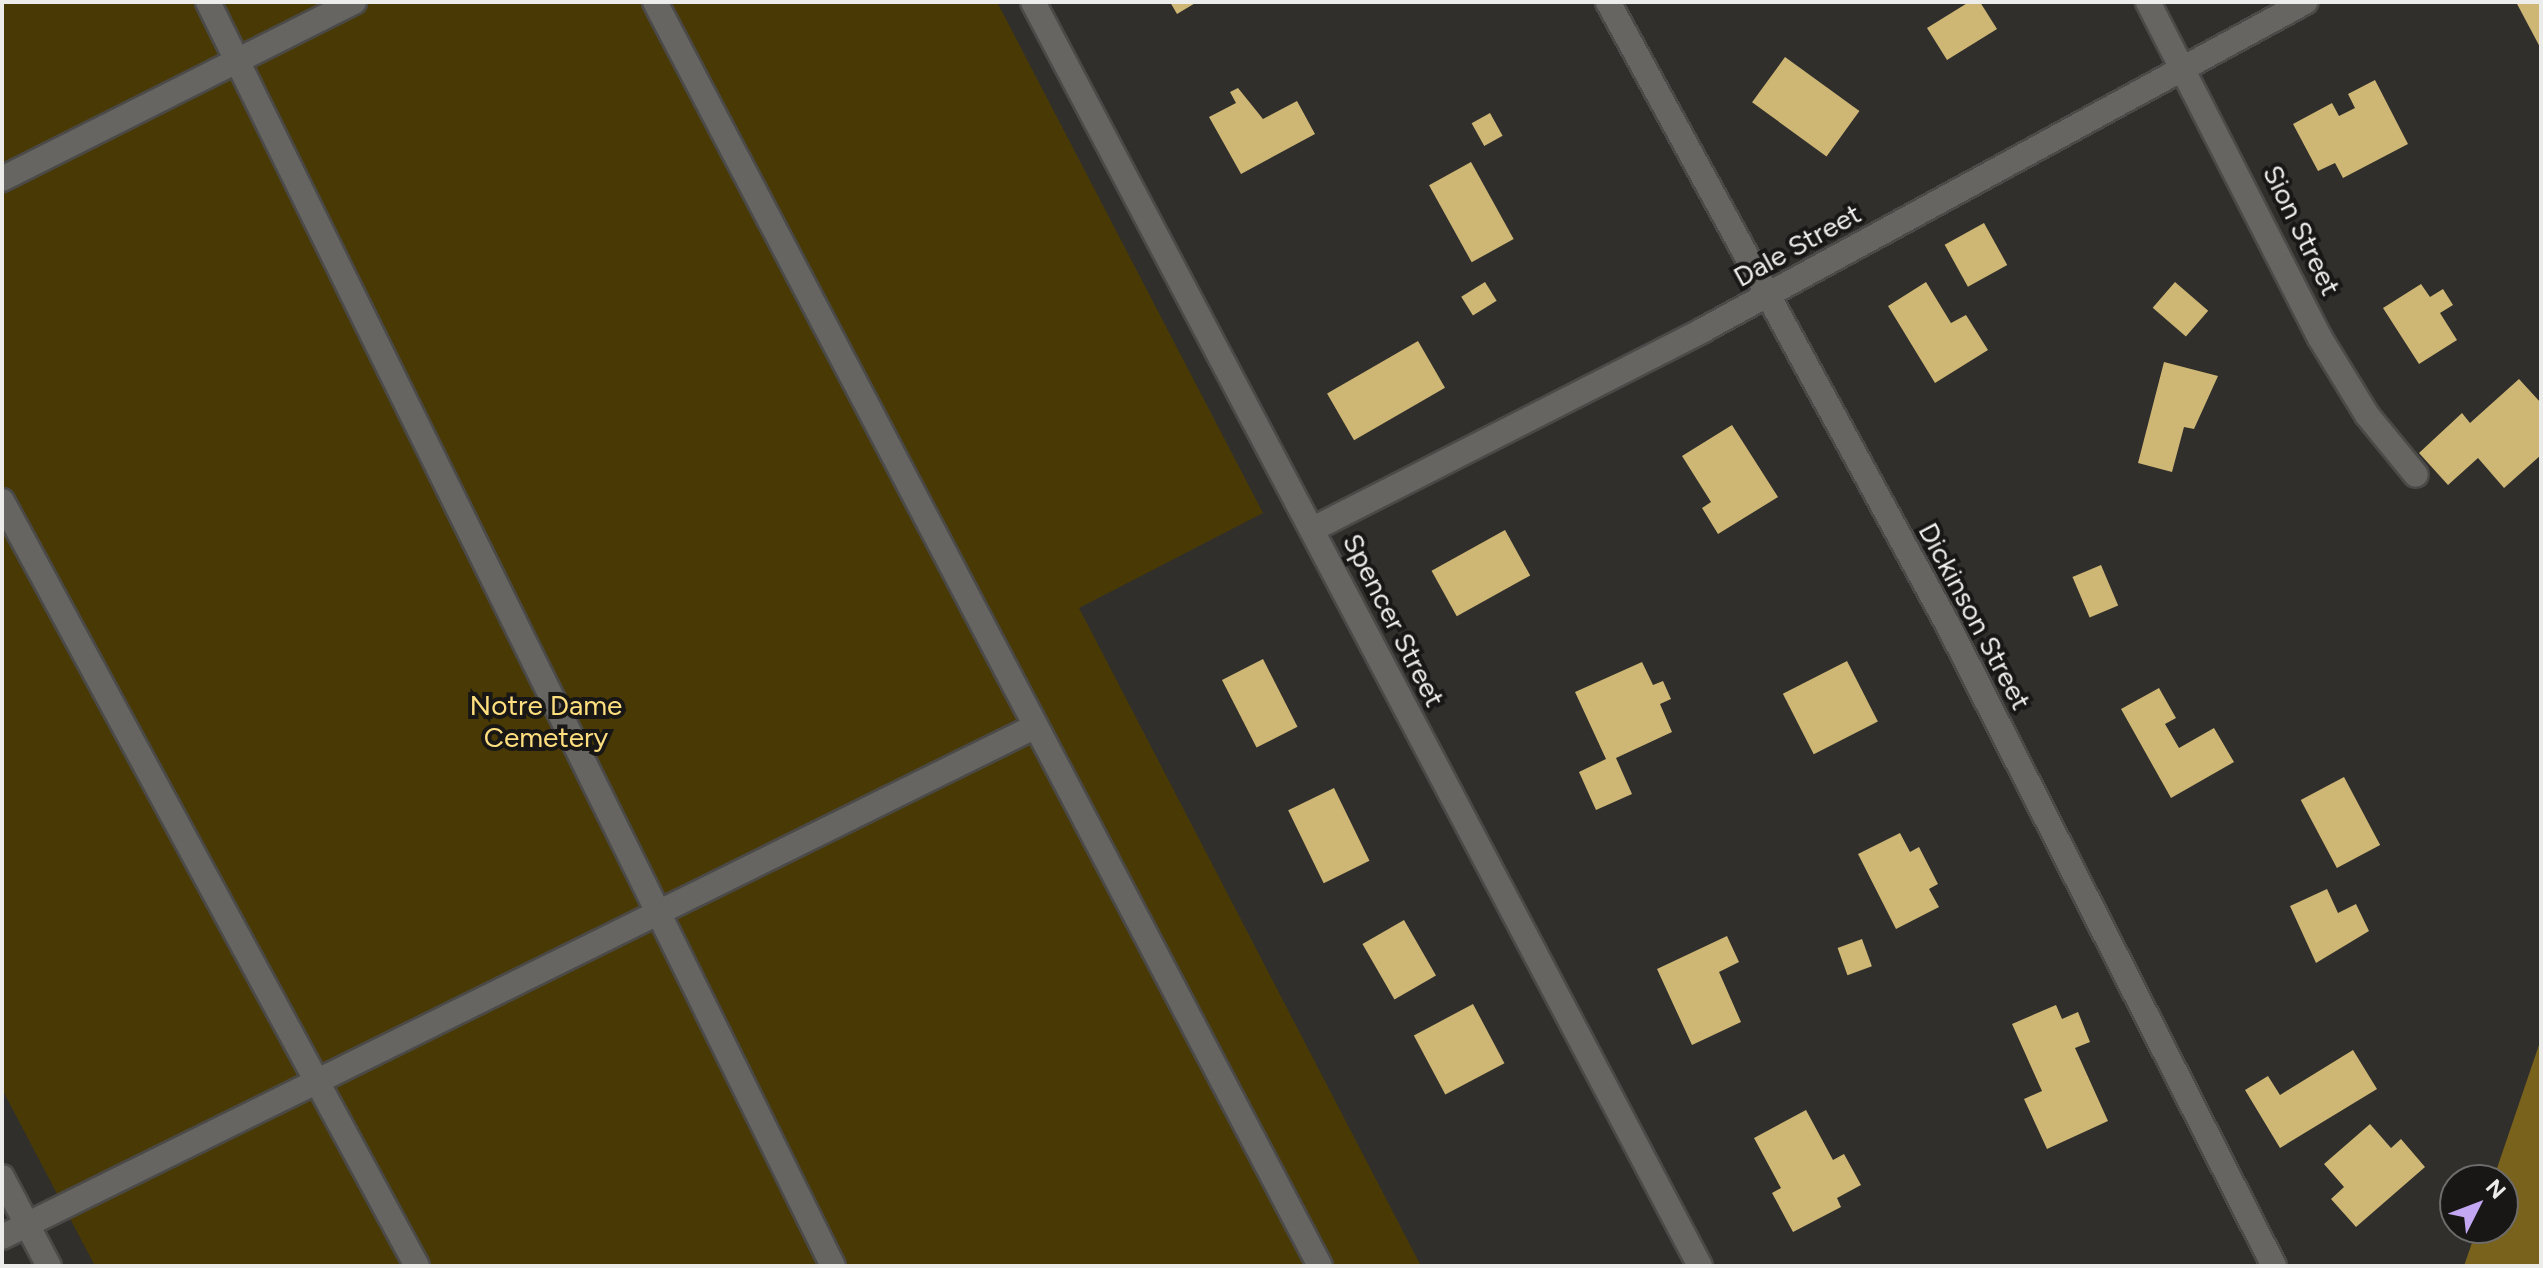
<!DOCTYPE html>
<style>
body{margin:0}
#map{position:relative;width:2543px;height:1268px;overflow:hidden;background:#302f2c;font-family:Figtree,sans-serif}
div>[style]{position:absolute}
.green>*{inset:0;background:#493a05}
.water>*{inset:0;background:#78621c}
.building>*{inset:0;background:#ceb774;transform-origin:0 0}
.roads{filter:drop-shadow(2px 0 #4b4a48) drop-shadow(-2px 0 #4b4a48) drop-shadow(0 2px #4b4a48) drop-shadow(0 -2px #4b4a48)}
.minor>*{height:24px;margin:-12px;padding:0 12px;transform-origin:12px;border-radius:12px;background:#666562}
span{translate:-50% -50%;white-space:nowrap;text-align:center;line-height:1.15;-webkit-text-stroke:8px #181716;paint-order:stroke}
.street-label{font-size:28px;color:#ececea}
.park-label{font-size:28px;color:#fede7e}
.frame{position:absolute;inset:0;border:4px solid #ececea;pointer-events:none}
.north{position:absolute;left:2439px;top:1164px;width:80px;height:80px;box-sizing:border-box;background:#181716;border:2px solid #6d6c6b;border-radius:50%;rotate:48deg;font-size:22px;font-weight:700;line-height:32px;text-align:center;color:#ececea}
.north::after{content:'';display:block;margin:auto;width:28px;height:36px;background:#c3a7f2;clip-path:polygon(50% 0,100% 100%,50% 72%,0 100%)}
</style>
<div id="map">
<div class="green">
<div style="clip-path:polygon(2px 2px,997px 2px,1263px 513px,1079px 608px,1421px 1266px,95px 1266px,2px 1089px)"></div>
</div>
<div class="water">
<div style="clip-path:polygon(2541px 1039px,2541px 1266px,2464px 1266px,2477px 1228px,2503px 1228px,2503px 1180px,2493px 1180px)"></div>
</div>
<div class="building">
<div style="clip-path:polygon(1170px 2px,1197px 2px,1177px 14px)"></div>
<div style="clip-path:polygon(1969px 2px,1980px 2px,1997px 29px,1947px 60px,1927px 28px)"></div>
<div style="clip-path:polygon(2516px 2px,2541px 2px,2541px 49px)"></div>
<div style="left:1785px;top:57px;width:92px;height:56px;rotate:36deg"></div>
<div style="clip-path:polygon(2375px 80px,2408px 144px,2343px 178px,2335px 163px,2318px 171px,2293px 124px,2332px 103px,2339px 116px,2355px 108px,2348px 94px)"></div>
<div style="clip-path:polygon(1238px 88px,1263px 119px,1297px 101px,1315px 134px,1241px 174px,1209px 117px,1236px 103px,1230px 92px)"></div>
<div style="left:1490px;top:113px;width:26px;height:21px;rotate:61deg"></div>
<div style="left:1471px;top:162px;width:88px;height:48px;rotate:61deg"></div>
<div style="left:1984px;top:223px;width:48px;height:45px;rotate:61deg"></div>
<div style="left:1485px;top:282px;width:22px;height:28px;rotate:58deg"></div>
<div style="clip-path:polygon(1926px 282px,1951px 323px,1966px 315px,1988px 350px,1935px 383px,1888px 306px)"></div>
<div style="left:2175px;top:282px;width:44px;height:34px;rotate:41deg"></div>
<div style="clip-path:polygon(2421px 284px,2430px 297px,2443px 289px,2453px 305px,2440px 313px,2457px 340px,2419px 364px,2383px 308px)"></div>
<div style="left:1418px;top:341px;width:54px;height:105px;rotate:60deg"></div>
<div style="clip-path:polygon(2164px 362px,2218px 376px,2194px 429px,2184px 427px,2172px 472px,2138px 463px)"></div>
<div style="clip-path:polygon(2519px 379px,2541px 403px,2541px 455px,2504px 488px,2478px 458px,2448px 485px,2419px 453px,2462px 413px,2470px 423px)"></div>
<div style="clip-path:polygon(1732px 425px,1778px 497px,1718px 534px,1702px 508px,1711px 502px,1682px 456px)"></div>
<div style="left:1505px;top:530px;width:52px;height:84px;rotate:61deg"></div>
<div style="left:2101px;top:565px;width:44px;height:31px;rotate:67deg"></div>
<div style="left:1263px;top:659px;width:76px;height:46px;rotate:63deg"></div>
<div style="left:1847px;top:661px;width:68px;height:72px;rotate:63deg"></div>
<div style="clip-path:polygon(1642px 662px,1653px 685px,1663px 681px,1671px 699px,1660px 704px,1672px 732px,1616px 758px,1632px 794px,1596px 810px,1579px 772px,1606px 759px,1575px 692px)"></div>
<div style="clip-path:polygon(2159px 688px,2176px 718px,2165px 724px,2179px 748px,2214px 728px,2234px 762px,2171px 798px,2121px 709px)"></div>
<div style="left:2344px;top:777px;width:77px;height:49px;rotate:62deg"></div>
<div style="left:1334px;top:788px;width:81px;height:51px;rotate:64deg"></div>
<div style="clip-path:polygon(1900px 833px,1910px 852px,1919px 847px,1938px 884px,1929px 889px,1939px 907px,1896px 929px,1858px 854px)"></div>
<div style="clip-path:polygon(2327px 889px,2338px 913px,2356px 904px,2369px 931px,2316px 963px,2290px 906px)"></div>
<div style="left:1404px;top:920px;width:64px;height:48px;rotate:60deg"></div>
<div style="clip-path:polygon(1727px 936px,1739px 962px,1719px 972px,1741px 1022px,1692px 1045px,1657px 969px)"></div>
<div style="left:1862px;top:939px;width:29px;height:26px;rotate:70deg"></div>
<div style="left:1473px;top:1004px;width:67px;height:67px;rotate:62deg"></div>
<div style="clip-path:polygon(2056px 1005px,2062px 1019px,2078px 1012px,2090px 1042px,2075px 1048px,2108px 1121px,2047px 1149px,2024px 1099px,2042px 1091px,2012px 1024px)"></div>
<div style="clip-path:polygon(2353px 1050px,2377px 1089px,2280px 1148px,2245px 1090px,2268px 1076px,2280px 1095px)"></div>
<div style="clip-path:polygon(1806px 1110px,1833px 1160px,1844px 1154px,1861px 1185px,1837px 1198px,1841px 1207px,1793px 1232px,1772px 1193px,1781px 1188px,1754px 1138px)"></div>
<div style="clip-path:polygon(2370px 1124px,2391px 1148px,2401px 1139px,2425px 1167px,2356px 1227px,2331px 1199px,2344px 1187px,2324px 1164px)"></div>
</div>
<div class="roads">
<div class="minor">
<div style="left:208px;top:2px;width:1410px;rotate:63.69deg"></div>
<div style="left:655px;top:2px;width:1428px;rotate:62.25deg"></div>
<div style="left:1033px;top:2px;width:1429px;rotate:62.18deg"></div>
<div style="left:1608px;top:2px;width:710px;rotate:61.38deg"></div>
<div style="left:1948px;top:625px;width:719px;rotate:63.04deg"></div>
<div style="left:2148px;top:2px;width:377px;rotate:62.9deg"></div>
<div style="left:2320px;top:338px;width:90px;rotate:58.6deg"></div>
<div style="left:2367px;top:415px;width:77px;rotate:50.8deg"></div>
<div style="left:2px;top:179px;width:394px;rotate:-26.7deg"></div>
<div style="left:2px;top:501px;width:870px;rotate:61.52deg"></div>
<div style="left:1313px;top:529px;width:438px;rotate:-27deg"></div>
<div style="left:1703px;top:330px;width:686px;rotate:-28.58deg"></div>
<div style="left:2px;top:1177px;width:101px;rotate:62.2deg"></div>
<div style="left:2px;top:1237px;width:1153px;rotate:-26.3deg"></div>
</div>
</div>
<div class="street-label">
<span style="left:2302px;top:230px;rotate:64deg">Sion Street</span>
<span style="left:1797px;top:245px;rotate:-29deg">Dale Street</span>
<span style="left:1975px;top:616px;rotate:62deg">Dickinson Street</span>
<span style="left:1394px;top:620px;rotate:63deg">Spencer Street</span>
</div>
<div class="park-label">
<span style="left:546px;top:721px">Notre Dame<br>Cemetery</span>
</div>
<div class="frame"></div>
<div class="north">N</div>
</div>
